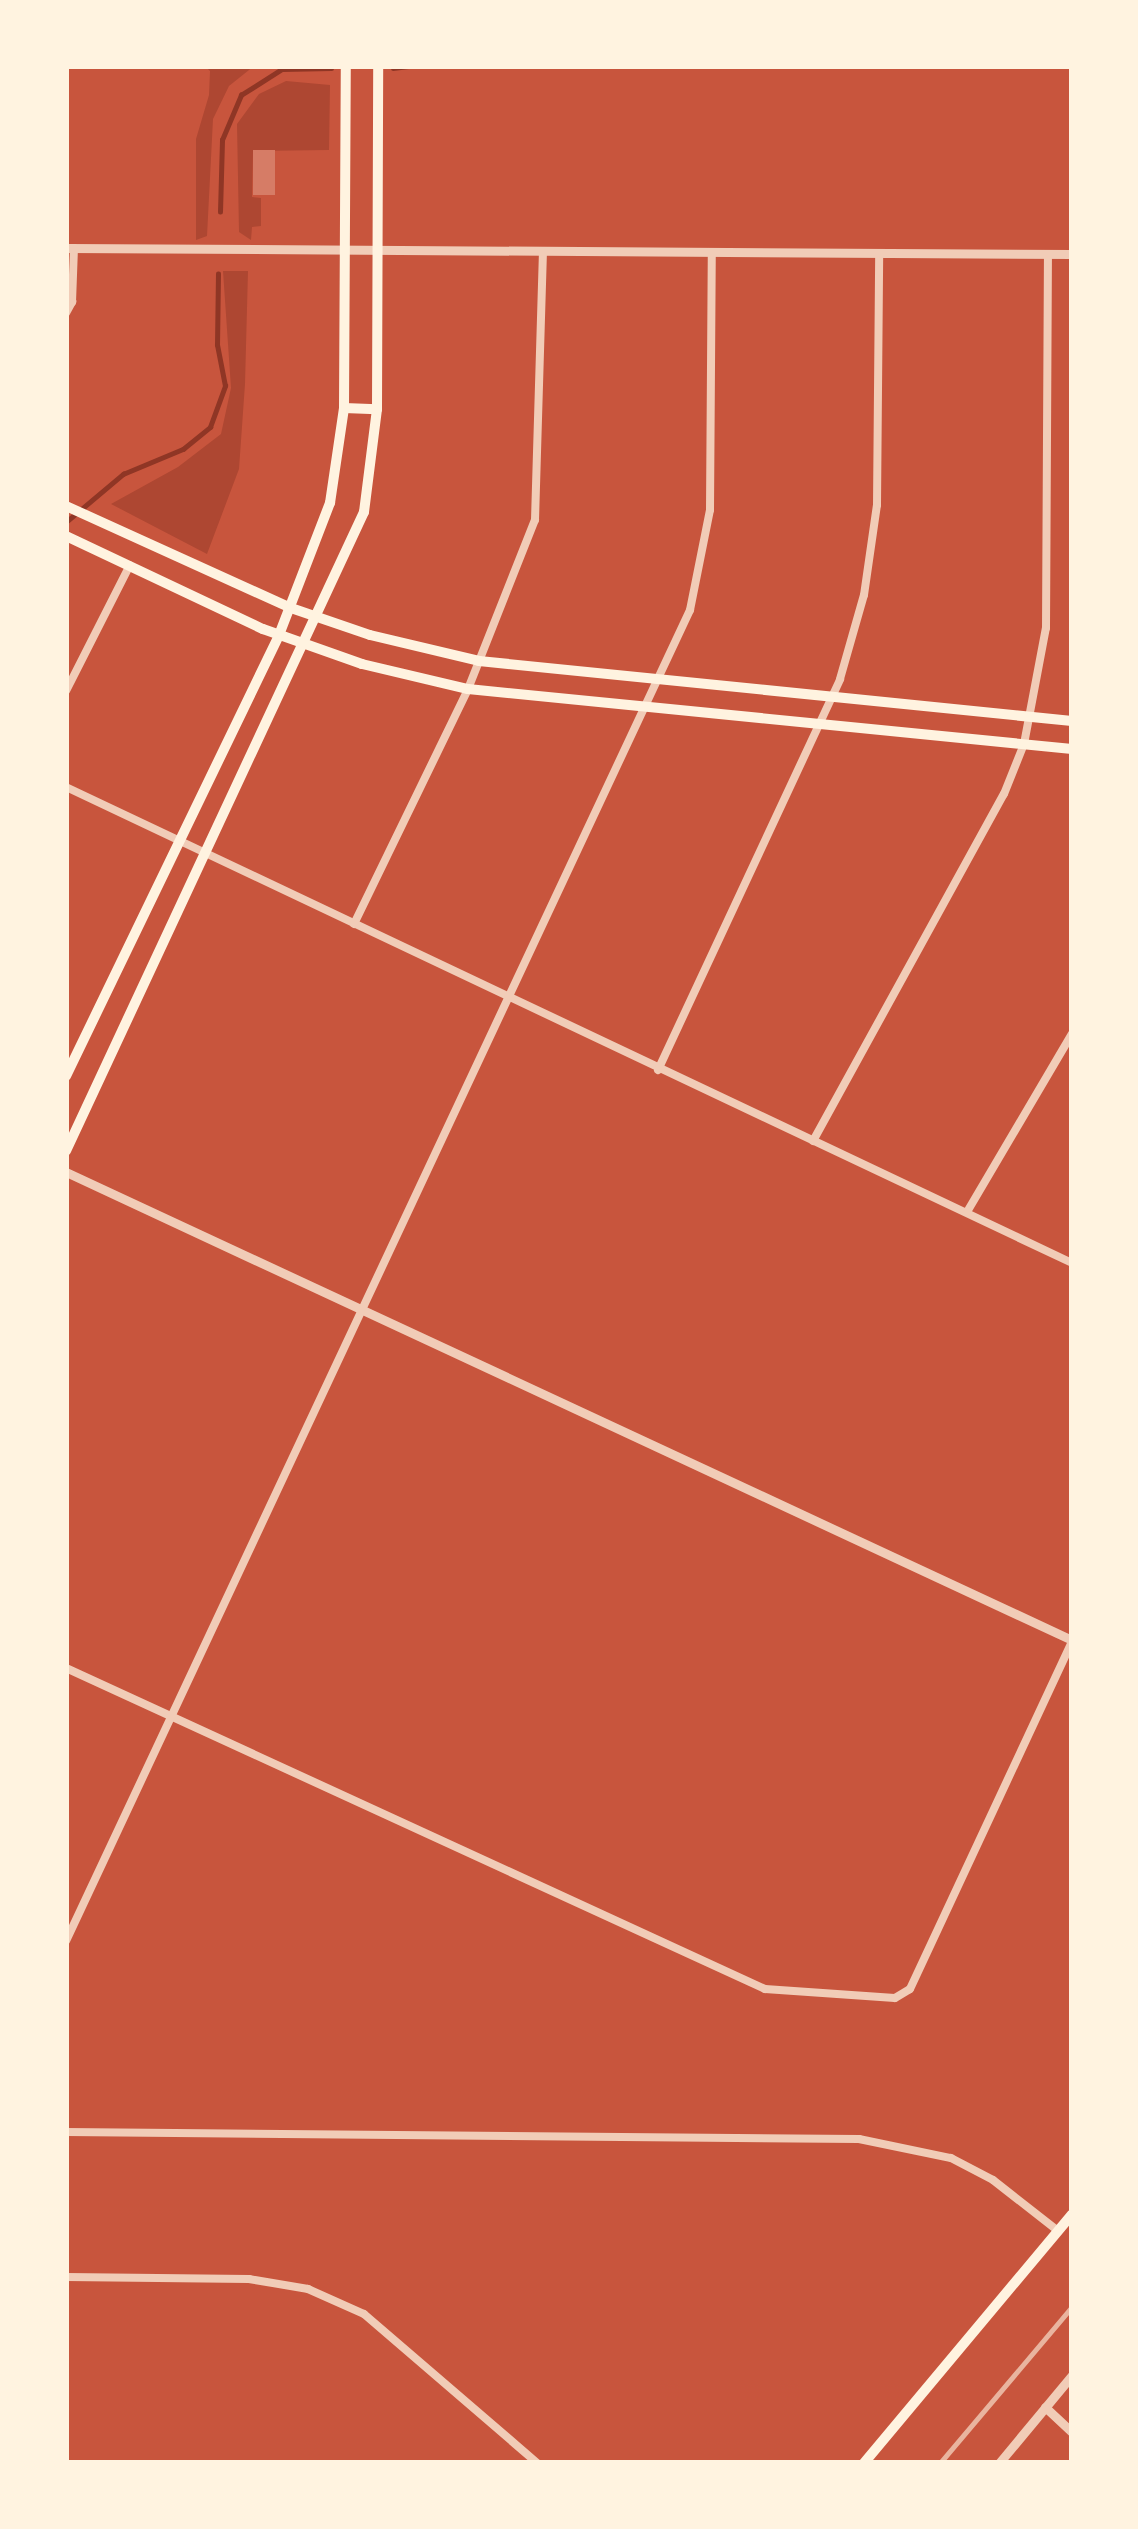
<!DOCTYPE html>
<style>
body{margin:0}
#map{position:relative;width:1138px;height:2529px;overflow:hidden;background:#c8553d;font-family:Figtree,sans-serif}
div>[style]{position:absolute}
.green>*{inset:0;background:#ae4732}
.stream>*{height:4.5px;margin:-2.25px;padding:0 2.25px;transform-origin:2.25px;border-radius:2.25px;background:#8f3625}
.building>*{inset:0;background:#d67c66;transform-origin:0 0}
.minor>*{height:8px;margin:-4px;padding:0 4px;transform-origin:4px;border-radius:4px;background:#f1ccb7}
.tertiary>*{height:9px;margin:-4.5px;padding:0 4.5px;transform-origin:4.5px;border-radius:4.5px;background:#f1ccb7}
.secondary>*{height:10px;margin:-5px;padding:0 5px;transform-origin:5px;border-radius:5px;background:#fff3e0}
.primary>*{height:10px;margin:-5px;padding:0 5px;transform-origin:5px;border-radius:5px;background:#fff3e0}
.rail>*{height:4.5px;margin:-2.25px;padding:0 2.25px;transform-origin:2.25px;border-radius:2.25px;background:#e9b49f}
span{translate:-50% -50%;white-space:nowrap;text-align:center;line-height:1.15;-webkit-text-stroke:12px #fff3e0;paint-order:stroke}
.frame{position:absolute;inset:0;border:69px solid #fff3e0;pointer-events:none}
</style>
<div id="map">
<div class="green">
<div style="clip-path:polygon(205px 66px,254px 66px,229px 86px,213px 119px,207px 236px,196px 240px,196px 139px,209px 95px,210px 71px)"></div>
<div style="clip-path:polygon(286px 81px,330px 85px,329px 150px,253px 151px,252px 197px,261px 198px,261px 226px,252px 227px,251px 240px,239px 232px,237px 124px,259px 94px)"></div>
<div style="clip-path:polygon(223px 271px,248px 271px,245px 384px,239px 469px,207px 554px,111px 504px,178px 467px,221px 434px,231px 388px)"></div>
</div>
<div class="stream">
<div style="left:393px;top:68px;width:17px;rotate:-7deg"></div>
<div style="left:220px;top:212px;width:72px;rotate:-88.4deg"></div>
<div style="left:222px;top:140px;width:49px;rotate:-67.1deg"></div>
<div style="left:241px;top:95px;width:49px;rotate:-32.4deg"></div>
<div style="left:282px;top:69px;width:49px;rotate:-1.2deg"></div>
<div style="left:66px;top:522px;width:75px;rotate:-40.1deg"></div>
<div style="left:123px;top:474px;width:65px;rotate:-22.6deg"></div>
<div style="left:183px;top:449px;width:35px;rotate:-39deg"></div>
<div style="left:210px;top:427px;width:44px;rotate:-69.9deg"></div>
<div style="left:225px;top:386px;width:42px;rotate:-101deg"></div>
<div style="left:217px;top:345px;width:71px;rotate:-89.2deg"></div>
</div>
<div class="building">
<div style="left:253px;top:150px;width:22px;height:45px"></div>
</div>
<div class="minor">
<div style="left:66px;top:313px;width:13px;rotate:-61deg"></div>
<div style="left:72px;top:302px;width:54px;rotate:-87.9deg"></div>
<div style="left:66px;top:691px;width:141px;rotate:-63.1deg"></div>
<div style="left:66px;top:787px;width:1113px;rotate:25.32deg"></div>
<div style="left:354px;top:924px;width:261px;rotate:-64.1deg"></div>
<div style="left:468px;top:689px;width:182px;rotate:-68.4deg"></div>
<div style="left:535px;top:520px;width:268px;rotate:-88.3deg"></div>
<div style="left:658px;top:1070px;width:431px;rotate:-65deg"></div>
<div style="left:840px;top:679px;width:87px;rotate:-74.1deg"></div>
<div style="left:864px;top:595px;width:91px;rotate:-81.8deg"></div>
<div style="left:877px;top:505px;width:252px;rotate:-89.5deg"></div>
<div style="left:813px;top:1141px;width:396px;rotate:-61.2deg"></div>
<div style="left:1004px;top:794px;width:54px;rotate:-68.2deg"></div>
<div style="left:1024px;top:744px;width:118px;rotate:-79.3deg"></div>
<div style="left:1046px;top:628px;width:374px;rotate:-89.7deg"></div>
<div style="left:967px;top:1212px;width:207px;rotate:-59.5deg"></div>
<div style="left:66px;top:1668px;width:769px;rotate:24.67deg"></div>
<div style="left:765px;top:1989px;width:130px;rotate:4deg"></div>
<div style="left:895px;top:1998px;width:17px;rotate:-31deg"></div>
<div style="left:910px;top:1989px;width:384px;rotate:-65deg"></div>
<div style="left:66px;top:1941px;width:1470px;rotate:-64.88deg"></div>
<div style="left:690px;top:610px;width:102px;rotate:-78.7deg"></div>
<div style="left:710px;top:510px;width:258px;rotate:-89.6deg"></div>
<div style="left:66px;top:2132px;width:793px;rotate:0.51deg"></div>
<div style="left:859px;top:2139px;width:94px;rotate:11.7deg"></div>
<div style="left:951px;top:2158px;width:47px;rotate:27.6deg"></div>
<div style="left:993px;top:2180px;width:83px;rotate:38.1deg"></div>
<div style="left:66px;top:2277px;width:183px;rotate:0.6deg"></div>
<div style="left:249px;top:2279px;width:60px;rotate:9.6deg"></div>
<div style="left:308px;top:2289px;width:61px;rotate:24.1deg"></div>
<div style="left:364px;top:2314px;width:228px;rotate:40.7deg"></div>
</div>
<div class="tertiary">
<div style="left:66px;top:248px;width:1006px;rotate:0.34deg"></div>
<div style="left:66px;top:1172px;width:1110px;rotate:24.95deg"></div>
<div style="left:1045px;top:2407px;width:37px;rotate:43deg"></div>
<div style="left:999px;top:2463px;width:114px;rotate:-50.3deg"></div>
</div>
<div class="secondary">
<div style="left:864px;top:2463px;width:324px;rotate:-50.1deg"></div>
</div>
<div class="primary">
<div style="left:344px;top:408px;width:33px;rotate:2deg"></div>
<div style="left:66px;top:506px;width:247px;rotate:24.4deg"></div>
<div style="left:291px;top:608px;width:83px;rotate:18.9deg"></div>
<div style="left:370px;top:635px;width:112px;rotate:13.4deg"></div>
<div style="left:479px;top:661px;width:596px;rotate:5.78deg"></div>
<div style="left:66px;top:536px;width:218px;rotate:25.3deg"></div>
<div style="left:263px;top:629px;width:105px;rotate:19.5deg"></div>
<div style="left:362px;top:664px;width:109px;rotate:13.3deg"></div>
<div style="left:468px;top:689px;width:607px;rotate:5.67deg"></div>
<div style="left:66px;top:1076px;width:490px;rotate:-64.2deg"></div>
<div style="left:279px;top:635px;width:142px;rotate:-68.9deg"></div>
<div style="left:330px;top:503px;width:96px;rotate:-81.6deg"></div>
<div style="left:344px;top:408px;width:342px;rotate:-89.7deg"></div>
<div style="left:66px;top:1151px;width:705px;rotate:-65deg"></div>
<div style="left:364px;top:512px;width:104px;rotate:-82.8deg"></div>
<div style="left:377px;top:409px;width:343px;rotate:-89.8deg"></div>
</div>
<div class="rail">
<div style="left:940px;top:2463px;width:204px;rotate:-49.8deg"></div>
</div>
<div class="frame"></div>
</div>
